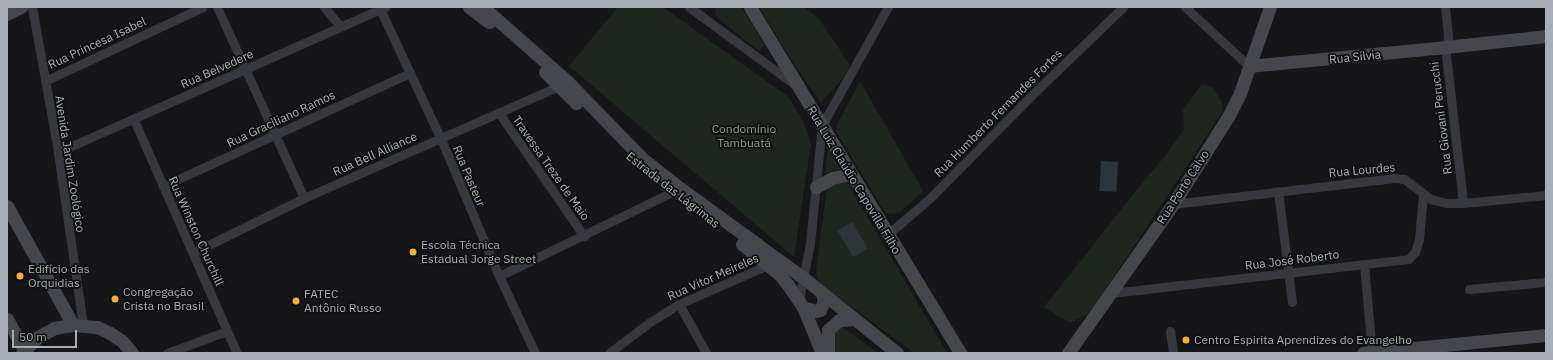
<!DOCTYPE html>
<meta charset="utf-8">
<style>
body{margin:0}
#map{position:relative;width:1553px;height:360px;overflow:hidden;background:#161618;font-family:"IBM Plex Sans",sans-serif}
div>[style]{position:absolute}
.green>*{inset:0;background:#1e261f}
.water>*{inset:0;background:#2c353c;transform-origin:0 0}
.street>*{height:9px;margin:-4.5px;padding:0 4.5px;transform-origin:4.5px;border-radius:4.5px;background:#37383d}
.secondary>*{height:13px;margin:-6.5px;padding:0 6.5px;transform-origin:6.5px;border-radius:6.5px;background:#45474d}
.dots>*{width:11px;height:11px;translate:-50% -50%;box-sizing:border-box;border:2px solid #111113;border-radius:50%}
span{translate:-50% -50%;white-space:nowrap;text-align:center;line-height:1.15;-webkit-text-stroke:3.5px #111113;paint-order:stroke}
.street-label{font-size:12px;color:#a8adb8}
.park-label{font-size:12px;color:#7fa381}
.poi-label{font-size:12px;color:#a8adb8}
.left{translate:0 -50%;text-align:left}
.frame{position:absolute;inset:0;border:8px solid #a8adb8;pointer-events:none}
.scale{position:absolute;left:12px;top:330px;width:65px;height:18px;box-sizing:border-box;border:2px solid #a8adb8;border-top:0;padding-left:5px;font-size:12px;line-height:14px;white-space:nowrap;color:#a8adb8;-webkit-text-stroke:3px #111113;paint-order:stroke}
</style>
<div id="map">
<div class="green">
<div style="clip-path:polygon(618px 7px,663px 7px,789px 97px,804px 123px,811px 144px,794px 257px,569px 66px)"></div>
<div style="clip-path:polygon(716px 7px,741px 7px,765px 45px,759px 51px,725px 24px,717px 17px,715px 13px)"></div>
<div style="clip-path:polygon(759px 7px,804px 7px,820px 20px,850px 65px,845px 76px,821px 103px,792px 61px)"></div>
<div style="clip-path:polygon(860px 81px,923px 191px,899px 213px,886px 214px,836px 131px,837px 125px)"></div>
<div style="clip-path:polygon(1202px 84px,1213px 88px,1222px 102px,1223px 111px,1090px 313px,1070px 323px,1044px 307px,1139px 187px,1164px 157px,1184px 130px,1183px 110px)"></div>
<div style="clip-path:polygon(828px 148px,841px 170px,830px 171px,825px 174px)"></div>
<div style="clip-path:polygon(844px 182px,848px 184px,947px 353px,914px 353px,818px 282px,816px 270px,827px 187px)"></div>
<div style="clip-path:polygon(837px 323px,878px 353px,833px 353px,828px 334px)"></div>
</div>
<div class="water">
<div style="left:1101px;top:161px;width:17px;height:30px;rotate:3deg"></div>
<div style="left:852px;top:222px;width:31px;height:17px;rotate:59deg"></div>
</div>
<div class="street">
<div style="left:32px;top:7px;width:147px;rotate:79.8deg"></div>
<div style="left:58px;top:152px;width:175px;rotate:81.8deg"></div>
<div style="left:217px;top:7px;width:210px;rotate:65.5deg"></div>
<div style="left:324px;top:7px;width:25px;rotate:50deg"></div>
<div style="left:689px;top:7px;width:130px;rotate:36.3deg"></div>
<div style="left:1185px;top:7px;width:87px;rotate:42.7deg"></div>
<div style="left:1445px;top:7px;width:31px;rotate:84deg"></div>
<div style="left:1448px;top:38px;width:17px;rotate:97deg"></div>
<div style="left:1446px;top:55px;width:149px;rotate:83.4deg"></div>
<div style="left:380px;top:9px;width:144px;rotate:64.9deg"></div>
<div style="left:441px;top:139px;width:149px;rotate:67.1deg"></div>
<div style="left:499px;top:276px;width:85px;rotate:64.9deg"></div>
<div style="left:45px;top:81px;width:174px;rotate:-25.1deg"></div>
<div style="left:499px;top:113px;width:150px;rotate:55.4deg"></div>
<div style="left:134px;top:120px;width:255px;rotate:66.2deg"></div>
<div style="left:58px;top:152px;width:358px;rotate:-23.9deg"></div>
<div style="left:163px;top:186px;width:272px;rotate:-24.6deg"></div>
<div style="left:1278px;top:191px;width:112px;rotate:82.8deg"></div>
<div style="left:1173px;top:204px;width:223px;rotate:-6.7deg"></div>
<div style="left:1394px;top:178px;width:10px;rotate:6deg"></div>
<div style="left:1404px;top:179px;width:34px;rotate:37deg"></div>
<div style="left:1431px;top:199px;width:16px;rotate:15deg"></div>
<div style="left:1446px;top:203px;width:17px"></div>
<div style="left:1463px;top:203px;width:83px;rotate:-5.5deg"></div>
<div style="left:887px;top:235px;width:57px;rotate:-40.7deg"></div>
<div style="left:930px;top:198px;width:152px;rotate:-45.3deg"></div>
<div style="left:1037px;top:90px;width:120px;rotate:-44deg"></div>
<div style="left:194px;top:252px;width:123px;rotate:-26.1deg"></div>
<div style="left:304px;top:198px;width:284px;rotate:-23.7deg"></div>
<div style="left:1364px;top:264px;width:89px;rotate:84.9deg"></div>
<div style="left:499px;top:276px;width:201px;rotate:-25.9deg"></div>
<div style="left:1469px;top:289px;width:77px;rotate:-5.2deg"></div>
<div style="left:1111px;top:293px;width:299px;rotate:-6.5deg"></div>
<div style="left:1408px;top:259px;width:10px;rotate:-45deg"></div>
<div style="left:1415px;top:252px;width:14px;rotate:-73deg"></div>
<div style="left:1419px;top:239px;width:44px;rotate:-84.8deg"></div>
<div style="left:799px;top:300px;width:58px;rotate:-79.1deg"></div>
<div style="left:810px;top:243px;width:119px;rotate:-84.2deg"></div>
<div style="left:822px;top:125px;width:135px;rotate:-60.8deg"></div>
<div style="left:679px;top:304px;width:56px;rotate:61.1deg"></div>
<div style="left:1170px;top:331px;width:22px;rotate:82deg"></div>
<div style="left:167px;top:353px;width:64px;rotate:-20.1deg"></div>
<div style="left:609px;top:353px;width:51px;rotate:-37.1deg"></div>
<div style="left:650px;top:322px;width:34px;rotate:-32deg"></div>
<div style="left:679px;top:304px;width:97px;rotate:-23.7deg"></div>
</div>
<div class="secondary">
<div style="left:469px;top:7px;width:25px;rotate:37deg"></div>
<div style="left:483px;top:7px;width:113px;rotate:41.4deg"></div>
<div style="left:568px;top:82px;width:107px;rotate:45.8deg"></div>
<div style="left:643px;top:159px;width:47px;rotate:38.1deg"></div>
<div style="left:680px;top:188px;width:155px;rotate:36.1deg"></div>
<div style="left:805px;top:279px;width:118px;rotate:38.8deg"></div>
<div style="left:750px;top:7px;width:405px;rotate:58.7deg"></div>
<div style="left:7px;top:14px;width:16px;rotate:-27deg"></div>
<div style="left:1249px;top:66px;width:189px;rotate:-5.5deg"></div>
<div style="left:1437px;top:48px;width:110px;rotate:-6.3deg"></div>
<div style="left:545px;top:72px;width:44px;rotate:45deg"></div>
<div style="left:816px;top:187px;width:18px;rotate:-29deg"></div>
<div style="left:832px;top:178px;width:19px;rotate:-12deg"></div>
<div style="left:7px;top:206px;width:136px;rotate:61deg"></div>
<div style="left:742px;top:244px;width:49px;rotate:39.2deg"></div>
<div style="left:780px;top:275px;width:13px;rotate:51deg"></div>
<div style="left:788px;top:285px;width:27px;rotate:56deg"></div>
<div style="left:803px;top:307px;width:50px;rotate:67.6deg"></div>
<div style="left:803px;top:307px;width:14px;rotate:17deg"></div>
<div style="left:816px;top:311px;width:4px;rotate:-14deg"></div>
<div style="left:820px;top:310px;width:10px;rotate:-66deg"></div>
<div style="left:824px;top:301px;width:8px;rotate:-104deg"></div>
<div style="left:7px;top:319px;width:35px;rotate:61deg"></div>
<div style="left:22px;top:353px;width:23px;rotate:-45deg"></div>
<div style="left:38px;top:337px;width:18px;rotate:-29deg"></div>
<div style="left:54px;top:328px;width:19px;rotate:-9deg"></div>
<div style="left:73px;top:325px;width:24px;rotate:5deg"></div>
<div style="left:97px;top:327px;width:14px;rotate:25deg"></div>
<div style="left:110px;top:333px;width:14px;rotate:34deg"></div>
<div style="left:122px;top:341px;width:16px;rotate:50deg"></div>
<div style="left:828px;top:353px;width:23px;rotate:-90deg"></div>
<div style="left:828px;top:330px;width:15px;rotate:-42deg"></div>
<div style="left:839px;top:320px;width:15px;rotate:-4deg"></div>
<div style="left:1068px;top:353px;width:182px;rotate:-54.8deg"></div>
<div style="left:1173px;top:204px;width:105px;rotate:-57.8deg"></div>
<div style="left:1229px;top:115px;width:25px;rotate:-63deg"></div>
<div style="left:1240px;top:93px;width:91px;rotate:-70.8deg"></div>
<div style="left:1363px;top:353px;width:184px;rotate:-5.6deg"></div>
</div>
<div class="dots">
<div style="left:413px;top:252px;background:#f2b134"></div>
<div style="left:20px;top:276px;background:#f2b134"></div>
<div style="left:115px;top:299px;background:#f2b134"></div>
<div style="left:296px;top:301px;background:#f2b134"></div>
<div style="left:1186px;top:340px;background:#f2b134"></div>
</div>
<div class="street-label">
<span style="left:97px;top:43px;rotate:-25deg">Rua Princesa Isabel</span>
<span style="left:1355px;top:57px;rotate:-6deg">Rua Sílvia</span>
<span style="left:217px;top:69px;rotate:-24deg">Rua Belvedere</span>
<span style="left:998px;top:113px;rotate:-45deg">Rua Humberto Fernandes Fortes</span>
<span style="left:1441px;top:118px;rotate:-97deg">Rua Giovani Perucchi</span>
<span style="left:281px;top:119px;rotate:-25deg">Rua Graciliano Ramos</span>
<span style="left:375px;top:154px;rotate:-24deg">Rua Bell Alliance</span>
<span style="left:70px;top:164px;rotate:81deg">Avenida Jardim Zoológico</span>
<span style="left:551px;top:168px;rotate:55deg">Travessa Treze de Maio</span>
<span style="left:1362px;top:170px;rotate:-5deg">Rua Lourdes</span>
<span style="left:469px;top:176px;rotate:67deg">Rua Pasteur</span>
<span style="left:854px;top:180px;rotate:59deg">Rua Luiz Claúdio Capovilla Filho</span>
<span style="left:1183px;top:187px;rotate:-57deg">Rua Porto Calvo</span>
<span style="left:673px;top:190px;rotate:38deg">Estrada das Lágrimas</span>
<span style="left:196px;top:231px;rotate:66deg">Rua Winston Churchill</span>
<span style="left:1292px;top:260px;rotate:-7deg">Rua José Roberto</span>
<span style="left:713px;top:277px;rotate:-24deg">Rua Vitor Meireles</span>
</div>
<div class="park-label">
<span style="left:744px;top:136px">Condomínio<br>Tambuatá</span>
</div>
<div class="poi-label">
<span class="left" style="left:421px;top:252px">Escola Técnica<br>Estadual Jorge Street</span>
<span class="left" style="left:28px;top:276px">Edifício das<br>Orquidias</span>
<span class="left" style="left:123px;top:299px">Congregação<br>Crista no Brasil</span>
<span class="left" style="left:304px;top:301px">FATEC<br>Antônio Russo</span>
<span class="left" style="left:1194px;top:340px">Centro Espirita Aprendizes do Evangelho</span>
</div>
<div class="frame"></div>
<div class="scale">50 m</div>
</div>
